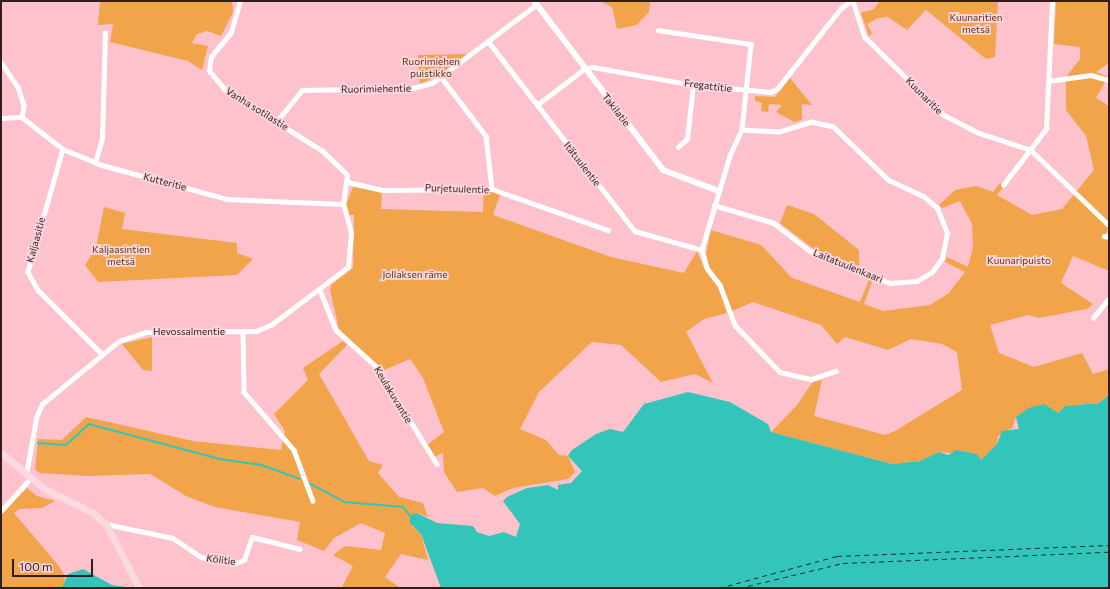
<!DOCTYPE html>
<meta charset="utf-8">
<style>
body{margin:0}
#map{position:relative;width:1110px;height:589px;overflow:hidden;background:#fdc2cc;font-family:Commissioner,sans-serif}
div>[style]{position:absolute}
.green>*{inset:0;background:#f1a44a}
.water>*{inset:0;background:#34c5ba}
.stream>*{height:1.5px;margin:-0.75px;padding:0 0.75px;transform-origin:0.75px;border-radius:0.75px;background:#34c5ba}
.ferry>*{height:1px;margin-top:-0.5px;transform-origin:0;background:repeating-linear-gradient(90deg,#13312e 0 5px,transparent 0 9px)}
.minor>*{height:4.5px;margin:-2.25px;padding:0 2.25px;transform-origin:2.25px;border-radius:2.25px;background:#fff}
.tertiary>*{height:6px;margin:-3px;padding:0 3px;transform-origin:3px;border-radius:3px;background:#fff}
.secondary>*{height:7px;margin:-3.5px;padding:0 3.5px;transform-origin:3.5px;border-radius:3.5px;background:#fad9e0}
span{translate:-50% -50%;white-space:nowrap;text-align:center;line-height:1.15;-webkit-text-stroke:3.5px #fbd6dc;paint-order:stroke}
.park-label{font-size:10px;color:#59380f}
.street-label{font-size:10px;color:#311c20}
.frame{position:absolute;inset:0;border:2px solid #311c20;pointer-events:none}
.scale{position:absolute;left:12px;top:559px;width:81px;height:18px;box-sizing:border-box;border:2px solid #311c20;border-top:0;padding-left:5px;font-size:12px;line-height:14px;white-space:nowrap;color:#311c20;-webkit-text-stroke:3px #fbd6dc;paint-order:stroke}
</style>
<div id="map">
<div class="green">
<div style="clip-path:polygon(100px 1px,232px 1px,233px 12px,221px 36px,207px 31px,197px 34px,192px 43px,208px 46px,202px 70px,188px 61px,110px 42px,113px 24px,98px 25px)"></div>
<div style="clip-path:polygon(600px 1px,650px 1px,649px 12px,637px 25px,617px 29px,612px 7px)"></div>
<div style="clip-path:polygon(880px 1px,998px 1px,995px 57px,986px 59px,926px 10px,907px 30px,888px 17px,878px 18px,867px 24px,872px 33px,869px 36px,861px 13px,874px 9px)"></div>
<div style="clip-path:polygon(1056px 1px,1109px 1px,1109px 63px,1096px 72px,1108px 77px,1096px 98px,1109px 106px,1109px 228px,1104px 236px,1109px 241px,1109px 271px,1073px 256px,1061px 283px,1093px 304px,1087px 309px,1039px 318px,1028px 315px,990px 325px,999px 353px,1034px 367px,1082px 353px,1093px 374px,1109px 369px,1109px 395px,1099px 403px,1065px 406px,1058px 413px,1051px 411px,1016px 417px,1012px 428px,998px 436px,997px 444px,981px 460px,973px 455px,939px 452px,920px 461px,892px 464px,771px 432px,797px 405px,812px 383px,822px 380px,814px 416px,885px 435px,895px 431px,962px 390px,957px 352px,942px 344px,911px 339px,888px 350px,845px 337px,837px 344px,821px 325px,753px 302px,730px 312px,722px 283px,709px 267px,706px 254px,711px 230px,761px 245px,792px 278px,860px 302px,869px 280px,872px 282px,864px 304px,883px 311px,930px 305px,949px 293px,965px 272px,945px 262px,947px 257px,968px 267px,973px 247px,972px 224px,960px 201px,942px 208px,939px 205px,955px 190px,976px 186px,993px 192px,1000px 183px,1004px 186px,997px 195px,1032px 215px,1062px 209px,1094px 170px,1086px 136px,1066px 110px,1066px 77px,1080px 59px,1080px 47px,1054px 44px)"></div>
<div style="clip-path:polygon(467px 54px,444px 73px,420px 84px,418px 55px)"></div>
<div style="clip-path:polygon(790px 78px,812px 105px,802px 104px,802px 120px,794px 122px,776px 112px,782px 105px,769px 104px,768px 112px,761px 111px,762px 103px,755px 101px,755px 96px,775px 97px)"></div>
<div style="clip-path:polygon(353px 187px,382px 192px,381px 209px,483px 212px,484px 188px,501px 192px,493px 215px,611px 257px,684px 273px,697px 251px,704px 268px,718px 286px,727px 313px,704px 319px,686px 332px,713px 383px,695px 374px,661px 382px,621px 345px,592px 342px,539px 392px,520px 429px,546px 440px,559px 455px,568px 456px,575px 472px,568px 479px,513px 488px,495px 496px,483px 488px,457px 492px,444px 472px,443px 453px,434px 457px,426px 446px,444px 432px,423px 378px,410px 359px,382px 371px,339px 329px,330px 290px,331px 285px,353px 268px,354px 215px,349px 215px,346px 205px)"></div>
<div style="clip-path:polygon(787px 205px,814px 214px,859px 250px,859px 266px,814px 249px,780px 223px)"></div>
<div style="clip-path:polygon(104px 207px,125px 213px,122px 229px,237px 243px,237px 253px,253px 259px,237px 275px,98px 282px,85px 265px,96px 248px)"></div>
<div style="clip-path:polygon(152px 337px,152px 371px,143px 370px,122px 344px)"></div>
<div style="clip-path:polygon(343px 341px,347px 345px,319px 374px,369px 461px,383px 465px,378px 473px,399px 497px,423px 503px,428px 517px,418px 513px,412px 526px,421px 534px,428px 560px,401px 554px,385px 577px,400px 588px,342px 587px,353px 566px,333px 555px,345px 546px,381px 550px,385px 533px,361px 523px,334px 538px,324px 551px,297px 540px,300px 522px,215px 507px,186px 496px,150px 474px,88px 476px,40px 473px,35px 469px,38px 439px,62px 440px,86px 417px,193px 441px,281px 450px,285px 431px,274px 414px,308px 380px,303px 368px)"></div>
<div style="clip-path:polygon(27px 488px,37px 496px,55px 501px,42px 508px,19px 509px,14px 513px,58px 565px,65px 576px,64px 587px,1px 588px,1px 514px)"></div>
</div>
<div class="water">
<div style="clip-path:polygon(688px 392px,730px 402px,768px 424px,771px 432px,892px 464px,920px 461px,939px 452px,948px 455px,956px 450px,977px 454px,981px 460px,997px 444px,1002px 431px,1019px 429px,1016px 417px,1029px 408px,1044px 404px,1058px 413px,1065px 406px,1099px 403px,1109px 395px,1109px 588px,441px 588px,421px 534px,410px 523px,410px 515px,417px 513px,437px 523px,473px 526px,477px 532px,489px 536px,504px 532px,516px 537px,520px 524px,503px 501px,507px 497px,527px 488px,548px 485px,558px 490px,558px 485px,571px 483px,582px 471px,568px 456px,572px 450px,596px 434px,610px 429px,623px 432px,644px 404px)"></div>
<div style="clip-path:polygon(83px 569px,112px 585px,132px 588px,57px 588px,63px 586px,68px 574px)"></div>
</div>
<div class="stream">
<div style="left:38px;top:443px;width:28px;rotate:4deg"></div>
<div style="left:66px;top:445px;width:31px;rotate:-42deg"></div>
<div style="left:89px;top:424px;width:136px;rotate:15deg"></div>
<div style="left:220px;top:459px;width:42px;rotate:8.1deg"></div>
<div style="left:262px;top:465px;width:40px;rotate:20.2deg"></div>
<div style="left:309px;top:483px;width:41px;rotate:27.8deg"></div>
<div style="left:345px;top:502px;width:58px;rotate:4.9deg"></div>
<div style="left:403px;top:507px;width:11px;rotate:49deg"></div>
</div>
<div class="ferry">
<div style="left:719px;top:588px;width:122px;rotate:-15.2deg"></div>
<div style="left:837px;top:556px;width:272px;rotate:-2.3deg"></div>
<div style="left:739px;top:588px;width:107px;rotate:-13.5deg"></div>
<div style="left:843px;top:563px;width:266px;rotate:-2.4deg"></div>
</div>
<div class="minor">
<div style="left:853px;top:1px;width:38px;rotate:72deg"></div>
<div style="left:865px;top:37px;width:111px;rotate:44.6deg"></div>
<div style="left:944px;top:115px;width:39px;rotate:27deg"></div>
<div style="left:979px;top:133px;width:55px;rotate:18.1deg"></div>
<div style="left:1031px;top:150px;width:108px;rotate:43.9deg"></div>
<div style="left:658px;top:30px;width:94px;rotate:8.6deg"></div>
<div style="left:751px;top:44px;width:86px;rotate:96deg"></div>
<div style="left:742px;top:130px;width:29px;rotate:115deg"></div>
<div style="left:730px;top:156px;width:98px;rotate:106.6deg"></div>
<div style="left:702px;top:250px;width:19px;rotate:74deg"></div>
<div style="left:707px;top:268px;width:21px;rotate:53deg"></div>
<div style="left:720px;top:285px;width:43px;rotate:69.4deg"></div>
<div style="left:735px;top:325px;width:65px;rotate:46.2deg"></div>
<div style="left:780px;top:372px;width:32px;rotate:13deg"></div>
<div style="left:811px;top:379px;width:26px;rotate:-18deg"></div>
<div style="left:488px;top:41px;width:240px;rotate:52.3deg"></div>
<div style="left:635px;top:231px;width:70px;rotate:15.8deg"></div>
<div style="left:1px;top:62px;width:30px;rotate:56deg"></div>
<div style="left:18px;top:87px;width:20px;rotate:72deg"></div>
<div style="left:24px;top:106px;width:11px;rotate:100deg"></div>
<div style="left:442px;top:78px;width:73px;rotate:52.8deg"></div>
<div style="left:486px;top:136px;width:53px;rotate:83.5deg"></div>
<div style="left:1048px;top:81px;width:43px;rotate:-7.9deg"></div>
<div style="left:1091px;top:75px;width:19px;rotate:16deg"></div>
<div style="left:537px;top:105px;width:59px;rotate:-37.5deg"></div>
<div style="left:584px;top:69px;width:9px;rotate:-13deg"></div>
<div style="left:593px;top:67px;width:102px;rotate:10.2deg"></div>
<div style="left:693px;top:85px;width:78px;rotate:5.1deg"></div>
<div style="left:771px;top:92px;width:7px;rotate:-27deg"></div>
<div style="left:777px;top:89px;width:103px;rotate:-51.7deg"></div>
<div style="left:841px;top:8px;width:12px;rotate:-35deg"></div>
<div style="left:1px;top:118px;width:21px;rotate:-3deg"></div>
<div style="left:22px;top:117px;width:52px;rotate:38deg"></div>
<div style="left:63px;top:149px;width:42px;rotate:22.3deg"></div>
<div style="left:102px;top:165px;width:130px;rotate:15.2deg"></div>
<div style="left:227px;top:199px;width:116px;rotate:2.5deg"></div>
<div style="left:277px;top:121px;width:40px;rotate:-51deg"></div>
<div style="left:302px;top:90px;width:111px;rotate:-1deg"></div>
<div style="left:413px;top:88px;width:20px;rotate:-15deg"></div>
<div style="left:432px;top:83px;width:130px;rotate:-36.9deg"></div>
<div style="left:678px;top:147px;width:12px;rotate:-42deg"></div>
<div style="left:687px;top:139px;width:54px;rotate:-83.7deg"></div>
<div style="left:63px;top:149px;width:128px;rotate:105.9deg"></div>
<div style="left:28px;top:272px;width:21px;rotate:61deg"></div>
<div style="left:38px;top:290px;width:91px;rotate:45deg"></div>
<div style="left:95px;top:163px;width:25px;rotate:-74deg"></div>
<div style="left:102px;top:139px;width:106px;rotate:-88.4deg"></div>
<div style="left:348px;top:182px;width:35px;rotate:13deg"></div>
<div style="left:382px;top:190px;width:110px;rotate:-0.5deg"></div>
<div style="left:492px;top:189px;width:123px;rotate:19.5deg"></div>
<div style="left:1003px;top:185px;width:71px;rotate:-52.5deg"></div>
<div style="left:1046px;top:129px;width:128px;rotate:-87.3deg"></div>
<div style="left:714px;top:205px;width:63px;rotate:16.7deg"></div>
<div style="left:774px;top:223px;width:46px;rotate:37.9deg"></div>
<div style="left:810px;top:251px;width:86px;rotate:21.8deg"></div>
<div style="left:890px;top:283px;width:27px;rotate:-4deg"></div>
<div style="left:917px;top:281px;width:17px;rotate:-31deg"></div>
<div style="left:932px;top:272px;width:17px;rotate:-54deg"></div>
<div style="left:942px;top:258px;width:25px;rotate:-79deg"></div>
<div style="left:947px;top:233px;width:27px;rotate:-112deg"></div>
<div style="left:937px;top:208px;width:17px;rotate:-140deg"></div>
<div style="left:924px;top:197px;width:38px;rotate:-155deg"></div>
<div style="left:889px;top:181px;width:78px;rotate:-136deg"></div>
<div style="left:833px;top:127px;width:22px;rotate:-167deg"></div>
<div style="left:812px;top:122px;width:34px;rotate:163deg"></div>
<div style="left:779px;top:132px;width:37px;rotate:-177deg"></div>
<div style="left:1104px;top:236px;width:5px;rotate:11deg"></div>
<div style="left:320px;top:290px;width:43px;rotate:68.2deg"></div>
<div style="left:336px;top:330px;width:55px;rotate:42.1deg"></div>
<div style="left:377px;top:367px;width:114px;rotate:58.3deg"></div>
<div style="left:1093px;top:318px;width:26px;rotate:-51deg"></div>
<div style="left:243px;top:333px;width:59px;rotate:89deg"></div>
<div style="left:244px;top:392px;width:77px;rotate:49.2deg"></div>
<div style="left:294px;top:450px;width:54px;rotate:69.6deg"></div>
<div style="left:26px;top:475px;width:58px;rotate:-80deg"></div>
<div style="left:36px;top:418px;width:15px;rotate:-67deg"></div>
<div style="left:42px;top:404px;width:99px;rotate:-39.3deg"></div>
<div style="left:119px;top:341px;width:28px;rotate:-18deg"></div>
<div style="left:146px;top:332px;width:110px;rotate:-0.5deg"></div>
<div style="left:256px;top:331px;width:16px;rotate:-22deg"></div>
<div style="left:271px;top:325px;width:96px;rotate:-37deg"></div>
<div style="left:348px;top:267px;width:34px;rotate:-85deg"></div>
<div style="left:351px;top:233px;width:30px;rotate:-105deg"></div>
<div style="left:343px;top:204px;width:29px;rotate:-82deg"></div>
<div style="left:347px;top:175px;width:35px;rotate:-136deg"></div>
<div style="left:322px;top:151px;width:115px;rotate:-147.8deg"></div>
<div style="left:225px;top:90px;width:25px;rotate:-130deg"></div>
<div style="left:209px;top:71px;width:14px;rotate:-82deg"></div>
<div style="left:211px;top:57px;width:32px;rotate:-51deg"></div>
<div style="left:231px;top:32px;width:32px;rotate:-74deg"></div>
<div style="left:1px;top:511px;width:43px;rotate:-47.8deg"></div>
<div style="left:106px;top:524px;width:68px;rotate:11.8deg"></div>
<div style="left:173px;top:538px;width:34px;rotate:34deg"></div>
<div style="left:201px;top:557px;width:33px;rotate:12deg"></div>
<div style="left:233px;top:564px;width:12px;rotate:-20deg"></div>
<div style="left:244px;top:560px;width:24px;rotate:-71deg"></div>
<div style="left:252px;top:537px;width:49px;rotate:14deg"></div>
</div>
<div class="tertiary">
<div style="left:534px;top:1px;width:213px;rotate:52.6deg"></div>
<div style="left:663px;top:170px;width:60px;rotate:20.6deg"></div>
</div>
<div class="secondary">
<div style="left:1px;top:453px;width:57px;rotate:39.3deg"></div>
<div style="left:45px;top:489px;width:54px;rotate:26.6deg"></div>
<div style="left:93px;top:513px;width:17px;rotate:40deg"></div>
<div style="left:106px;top:524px;width:72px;rotate:62.7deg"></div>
</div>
<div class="park-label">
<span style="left:976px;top:23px">Kuunaritien<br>metsä</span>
<span style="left:431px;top:67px">Ruorimiehen<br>puistikko</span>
<span style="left:121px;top:255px">Kaljaasintien<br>metsä</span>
<span style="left:1019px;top:261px">Kuunaripuisto</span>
<span style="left:415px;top:275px">Jollaksen räme</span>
</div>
<div class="street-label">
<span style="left:708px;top:86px;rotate:7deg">Fregattitie</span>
<span style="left:376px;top:89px;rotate:-1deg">Ruorimiehentie</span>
<span style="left:924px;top:96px;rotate:45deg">Kuunaritie</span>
<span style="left:257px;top:109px;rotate:32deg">Vanha sotilastie</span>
<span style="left:616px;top:110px;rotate:52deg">Takilatie</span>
<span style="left:582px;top:164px;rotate:52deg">Itätuulentie</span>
<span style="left:165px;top:182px;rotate:15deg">Kutteritie</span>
<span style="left:457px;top:189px;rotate:2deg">Purjetuulentie</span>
<span style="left:36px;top:240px;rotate:-75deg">Kaljaasitie</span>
<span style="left:848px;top:266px;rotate:22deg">Laitatuulenkaari</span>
<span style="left:189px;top:332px">Hevossalmentie</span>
<span style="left:393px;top:395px;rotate:59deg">Keulakuvantie</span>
<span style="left:221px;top:560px;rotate:8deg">Kölitie</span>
</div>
<div class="frame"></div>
<div class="scale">100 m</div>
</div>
